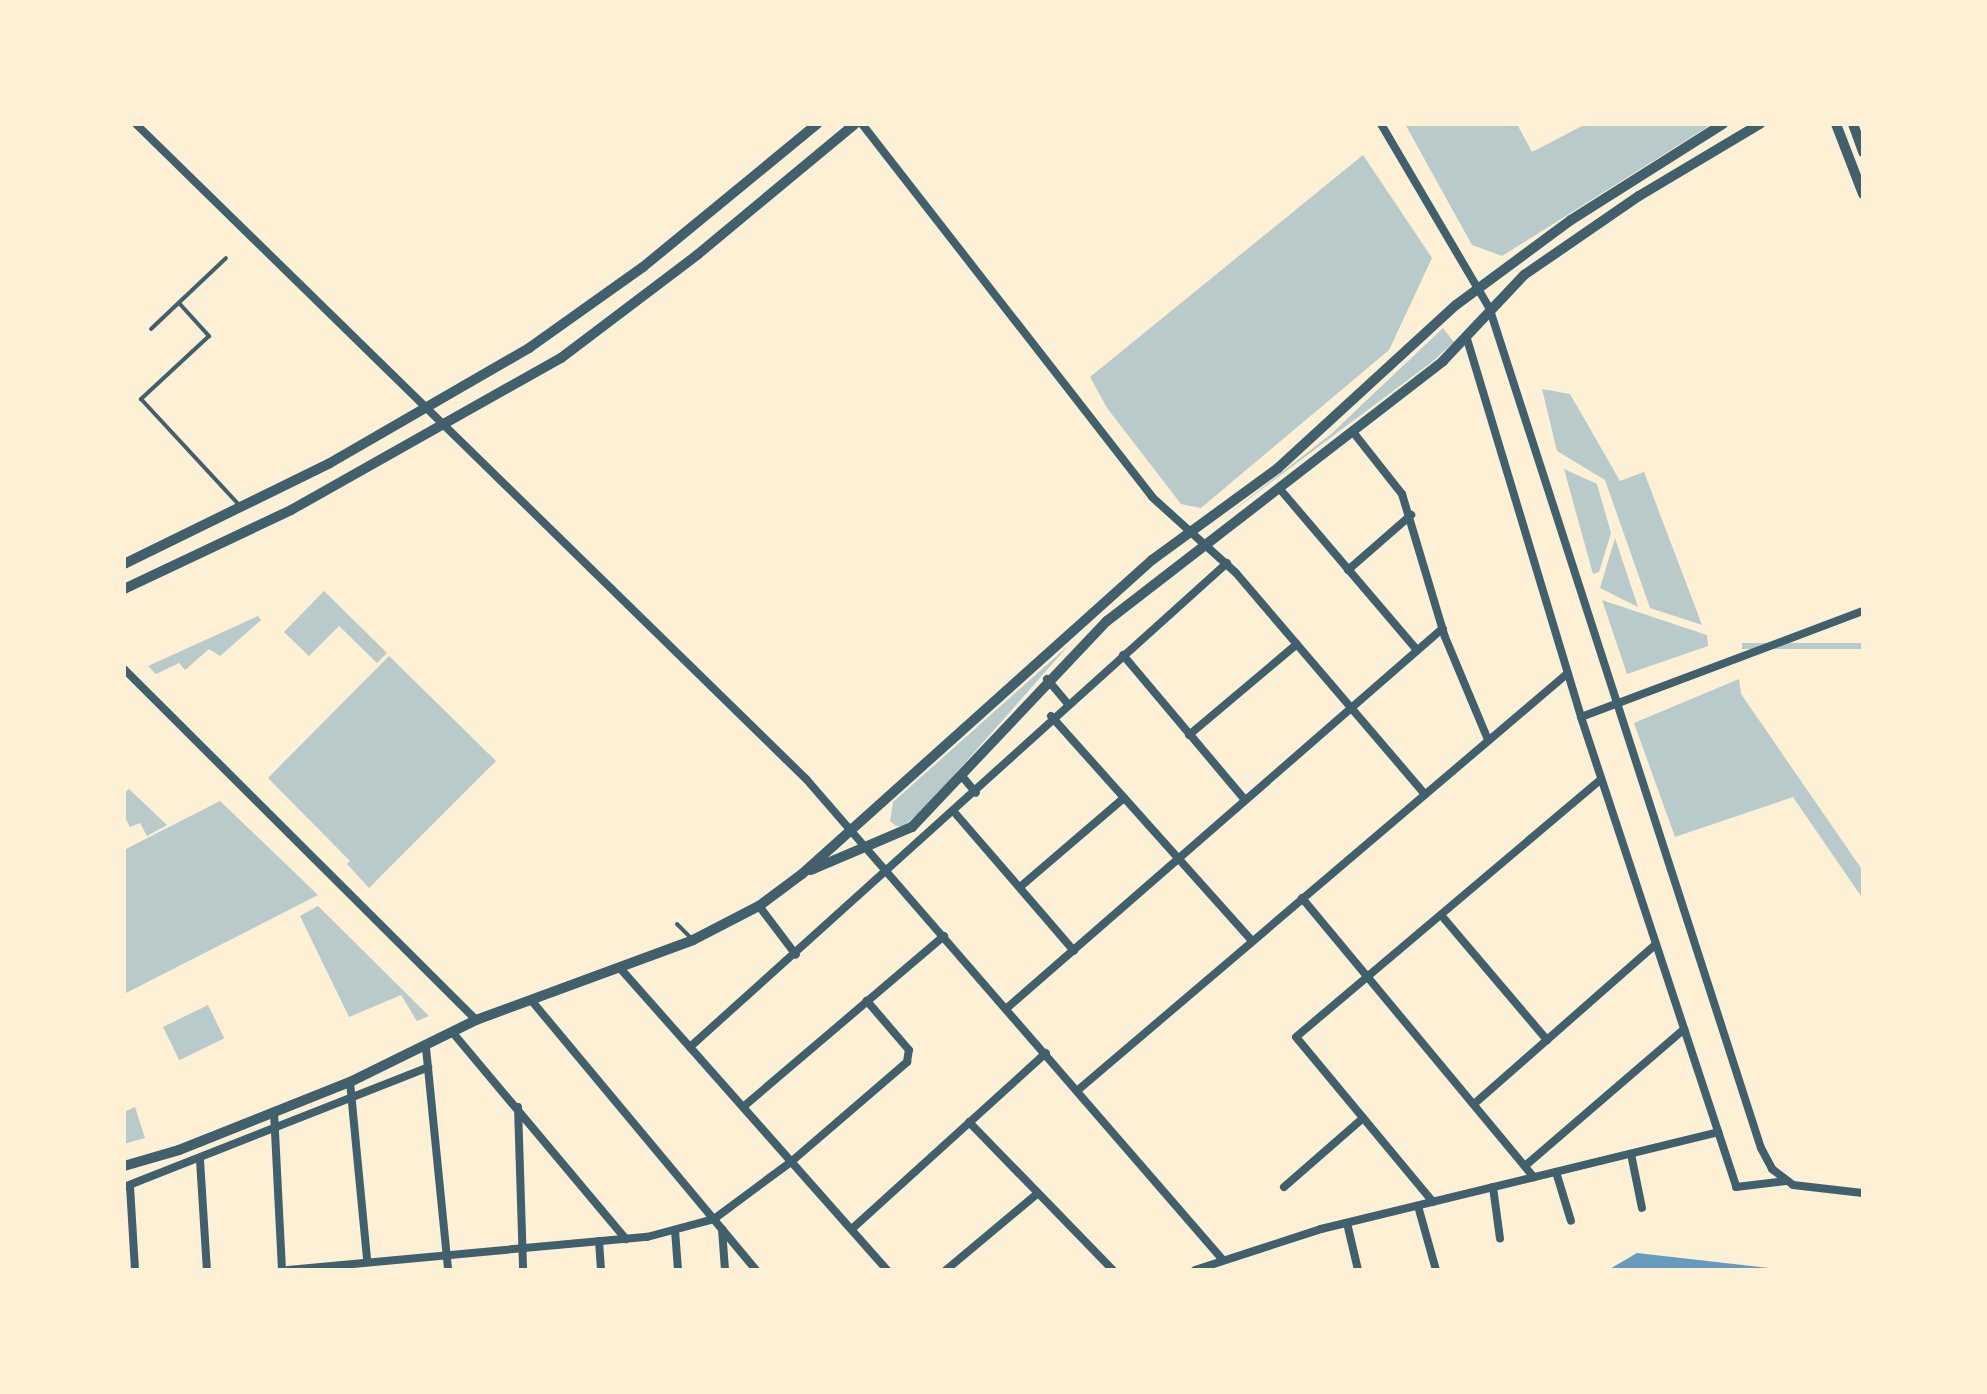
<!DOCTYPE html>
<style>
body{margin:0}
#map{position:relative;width:1987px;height:1394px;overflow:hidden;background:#fdf0d5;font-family:Helvetica,sans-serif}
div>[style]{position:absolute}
.green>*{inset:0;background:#b9caca;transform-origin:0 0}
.water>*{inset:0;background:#669bbc}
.service>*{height:4px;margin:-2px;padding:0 2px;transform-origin:2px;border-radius:2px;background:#3f606c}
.minor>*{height:8px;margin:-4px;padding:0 4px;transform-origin:4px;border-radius:4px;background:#3f606c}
.tertiary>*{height:10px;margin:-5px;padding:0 5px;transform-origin:5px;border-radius:5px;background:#3f606c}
span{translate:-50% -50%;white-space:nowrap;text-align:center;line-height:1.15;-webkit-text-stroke:8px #fdf0d5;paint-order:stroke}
.frame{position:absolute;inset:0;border:126px solid #fdf0d5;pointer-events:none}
</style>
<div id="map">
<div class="green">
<div style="clip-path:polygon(1405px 124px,1517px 124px,1532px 152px,1586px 124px,1712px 124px,1502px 256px,1472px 245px)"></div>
<div style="clip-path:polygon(1363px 155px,1432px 258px,1389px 350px,1201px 508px,1181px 504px,1107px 408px,1090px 377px)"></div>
<div style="clip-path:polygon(1443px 328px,1454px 342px,1432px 362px,1222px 519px,1331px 434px)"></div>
<div style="clip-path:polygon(1542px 389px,1570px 394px,1620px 481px,1644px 472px,1702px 625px,1650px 608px,1605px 480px,1557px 451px)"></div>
<div style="clip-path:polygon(1564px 469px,1597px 484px,1611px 533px,1599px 572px,1593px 574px)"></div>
<div style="clip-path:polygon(1615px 538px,1638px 607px,1600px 588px)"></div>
<div style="clip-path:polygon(324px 591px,387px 653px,377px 663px,339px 626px,309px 656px,284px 632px)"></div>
<div style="clip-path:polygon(1602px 600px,1707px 635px,1708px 646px,1627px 674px)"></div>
<div style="clip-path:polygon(258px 616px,261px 620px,220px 656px,209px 649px,185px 670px,179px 663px,156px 674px,148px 666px)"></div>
<div style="left:1863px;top:643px;width:6px;height:121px;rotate:90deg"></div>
<div style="clip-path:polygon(1068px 646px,926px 807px,904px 826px,896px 826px,890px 821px,893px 802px)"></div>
<div style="clip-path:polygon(389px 656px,496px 761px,369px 888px,347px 864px,350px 861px,268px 778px)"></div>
<div style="clip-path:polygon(1739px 679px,1741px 694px,1863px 871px,1863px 899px,1793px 797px,1675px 837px,1634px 723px)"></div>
<div style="clip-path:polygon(129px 789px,167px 825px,147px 836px,140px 823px,130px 827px,124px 816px,124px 793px)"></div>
<div style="clip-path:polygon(220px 801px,318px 895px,124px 994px,124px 850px)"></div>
<div style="clip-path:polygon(318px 906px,429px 1016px,417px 1021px,401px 995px,349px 1017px,300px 916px)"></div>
<div style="left:208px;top:1005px;width:37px;height:50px;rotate:64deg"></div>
<div style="clip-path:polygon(135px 1107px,145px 1138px,124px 1144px,124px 1112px)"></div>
</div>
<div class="water">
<div style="clip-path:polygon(1637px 1253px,1786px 1270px,1608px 1270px)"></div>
</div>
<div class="service">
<div style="left:179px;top:303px;width:45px;rotate:47.7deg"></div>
<div style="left:209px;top:336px;width:93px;rotate:137.2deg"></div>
<div style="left:141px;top:399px;width:144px;rotate:47.2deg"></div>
<div style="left:151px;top:329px;width:103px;rotate:-43.4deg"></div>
<div style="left:677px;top:924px;width:21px;rotate:45deg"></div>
</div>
<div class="minor">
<div style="left:136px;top:124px;width:938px;rotate:44.35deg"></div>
<div style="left:807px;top:780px;width:634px;rotate:49.09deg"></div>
<div style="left:862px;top:124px;width:472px;rotate:52.1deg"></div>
<div style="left:1152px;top:497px;width:113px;rotate:42.1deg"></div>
<div style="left:1236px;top:573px;width:291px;rotate:49.5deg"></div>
<div style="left:1381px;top:124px;width:212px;rotate:59.5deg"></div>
<div style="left:1489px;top:307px;width:884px;rotate:72.08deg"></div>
<div style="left:1761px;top:1148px;width:24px;rotate:62deg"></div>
<div style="left:1772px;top:1169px;width:26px;rotate:37deg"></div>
<div style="left:1793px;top:1185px;width:70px;rotate:6.5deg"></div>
<div style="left:1467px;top:339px;width:395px;rotate:73.2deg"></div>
<div style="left:1581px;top:717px;width:495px;rotate:71.7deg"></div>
<div style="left:1736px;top:1187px;width:50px;rotate:-6.8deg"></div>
<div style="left:1353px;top:432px;width:79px;rotate:51.7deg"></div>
<div style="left:1402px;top:494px;width:149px;rotate:73.3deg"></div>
<div style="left:1445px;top:637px;width:112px;rotate:67.3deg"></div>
<div style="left:1279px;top:488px;width:213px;rotate:49.6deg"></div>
<div style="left:1348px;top:570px;width:84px;rotate:-41.1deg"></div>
<div style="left:1123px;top:655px;width:189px;rotate:49.9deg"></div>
<div style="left:124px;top:669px;width:497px;rotate:44.9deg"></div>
<div style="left:1047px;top:679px;width:31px;rotate:50deg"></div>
<div style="left:1051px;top:716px;width:302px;rotate:48.2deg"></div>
<div style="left:1581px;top:717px;width:301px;rotate:-20.6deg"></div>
<div style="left:1189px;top:735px;width:141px;rotate:-40.1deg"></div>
<div style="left:961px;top:775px;width:23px;rotate:50deg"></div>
<div style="left:955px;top:813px;width:182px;rotate:49.2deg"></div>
<div style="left:1020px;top:887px;width:137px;rotate:-40.6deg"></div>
<div style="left:1302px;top:898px;width:363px;rotate:50.3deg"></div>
<div style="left:759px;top:906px;width:61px;rotate:52.9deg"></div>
<div style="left:1441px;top:915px;width:164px;rotate:49.7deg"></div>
<div style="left:619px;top:967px;width:405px;rotate:48.5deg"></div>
<div style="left:531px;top:1000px;width:351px;rotate:50.2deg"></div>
<div style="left:1007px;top:1008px;width:578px;rotate:-41.07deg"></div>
<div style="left:453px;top:1033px;width:269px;rotate:50deg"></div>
<div style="left:690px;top:1047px;width:723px;rotate:-42.03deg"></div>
<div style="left:426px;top:1048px;width:223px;rotate:84.3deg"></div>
<div style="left:350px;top:1082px;width:178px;rotate:84.5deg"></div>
<div style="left:1078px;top:1090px;width:643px;rotate:-40.4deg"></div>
<div style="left:1474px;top:1104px;width:242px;rotate:-41.3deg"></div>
<div style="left:518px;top:1107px;width:163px;rotate:88.2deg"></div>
<div style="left:743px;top:1107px;width:264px;rotate:-40.4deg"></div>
<div style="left:274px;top:1112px;width:158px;rotate:87.1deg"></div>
<div style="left:969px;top:1122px;width:206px;rotate:45.8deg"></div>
<div style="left:1631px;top:1154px;width:55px;rotate:78.5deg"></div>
<div style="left:200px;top:1160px;width:110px;rotate:86.4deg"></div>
<div style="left:1525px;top:1166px;width:210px;rotate:-40.7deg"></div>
<div style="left:1556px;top:1172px;width:51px;rotate:73deg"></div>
<div style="left:130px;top:1186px;width:84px;rotate:86.6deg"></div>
<div style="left:124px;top:1187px;width:327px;rotate:-21.5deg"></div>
<div style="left:1284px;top:1187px;width:105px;rotate:-41.1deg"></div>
<div style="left:1493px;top:1187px;width:52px;rotate:82.3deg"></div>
<div style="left:1433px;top:1202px;width:214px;rotate:-129.7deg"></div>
<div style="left:1296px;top:1037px;width:399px;rotate:-40.2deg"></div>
<div style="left:1418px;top:1206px;width:66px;rotate:74.3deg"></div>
<div style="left:1347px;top:1223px;width:48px;rotate:76.8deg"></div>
<div style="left:854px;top:1227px;width:259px;rotate:-42.2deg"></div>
<div style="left:722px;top:1229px;width:41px;rotate:85.8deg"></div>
<div style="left:675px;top:1230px;width:40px;rotate:85.7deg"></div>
<div style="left:599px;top:1241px;width:29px;rotate:86deg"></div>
<div style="left:288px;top:1270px;width:361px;rotate:-5.3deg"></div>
<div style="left:647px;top:1237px;width:69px;rotate:-15deg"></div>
<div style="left:714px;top:1219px;width:97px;rotate:-36.6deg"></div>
<div style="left:792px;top:1161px;width:152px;rotate:-40.7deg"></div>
<div style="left:907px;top:1062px;width:12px;rotate:-81deg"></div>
<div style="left:909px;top:1050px;width:65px;rotate:-130.6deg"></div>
<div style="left:946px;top:1270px;width:119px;rotate:-39.9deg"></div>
<div style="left:1195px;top:1270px;width:133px;rotate:-18deg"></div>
<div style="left:1321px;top:1229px;width:409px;rotate:-13.7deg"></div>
</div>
<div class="tertiary">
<div style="left:1836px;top:124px;width:75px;rotate:68.9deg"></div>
<div style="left:1853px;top:124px;width:30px;rotate:70deg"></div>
<div style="left:124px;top:564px;width:229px;rotate:-26.1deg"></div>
<div style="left:330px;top:463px;width:230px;rotate:-30deg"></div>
<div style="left:529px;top:348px;width:140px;rotate:-35.4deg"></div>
<div style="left:643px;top:267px;width:225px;rotate:-39.4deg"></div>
<div style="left:124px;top:589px;width:185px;rotate:-25.3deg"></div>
<div style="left:291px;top:510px;width:310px;rotate:-29.4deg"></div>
<div style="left:561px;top:358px;width:171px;rotate:-37.1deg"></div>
<div style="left:697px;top:255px;width:205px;rotate:-39.7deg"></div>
<div style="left:811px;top:870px;width:110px;rotate:-23.1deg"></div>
<div style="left:912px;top:827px;width:284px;rotate:-46.6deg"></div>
<div style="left:1107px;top:621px;width:425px;rotate:-37.7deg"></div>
<div style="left:1443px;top:361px;width:118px;rotate:-46.7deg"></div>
<div style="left:1524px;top:275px;width:140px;rotate:-34.5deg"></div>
<div style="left:1639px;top:196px;width:141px;rotate:-30.8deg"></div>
<div style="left:124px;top:1166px;width:57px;rotate:-16.2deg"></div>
<div style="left:179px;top:1150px;width:184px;rotate:-21.7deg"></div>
<div style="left:350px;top:1082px;width:140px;rotate:-26.2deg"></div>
<div style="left:476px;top:1020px;width:231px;rotate:-20.2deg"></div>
<div style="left:693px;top:940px;width:74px;rotate:-27.3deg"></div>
<div style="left:759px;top:906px;width:54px;rotate:-36.7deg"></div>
<div style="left:802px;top:874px;width:470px;rotate:-41.9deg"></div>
<div style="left:1152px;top:560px;width:156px;rotate:-36.1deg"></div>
<div style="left:1278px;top:468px;width:241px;rotate:-42.5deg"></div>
<div style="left:1456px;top:305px;width:143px;rotate:-36.5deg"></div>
<div style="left:1571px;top:220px;width:180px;rotate:-32.3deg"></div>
</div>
<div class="frame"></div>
</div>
